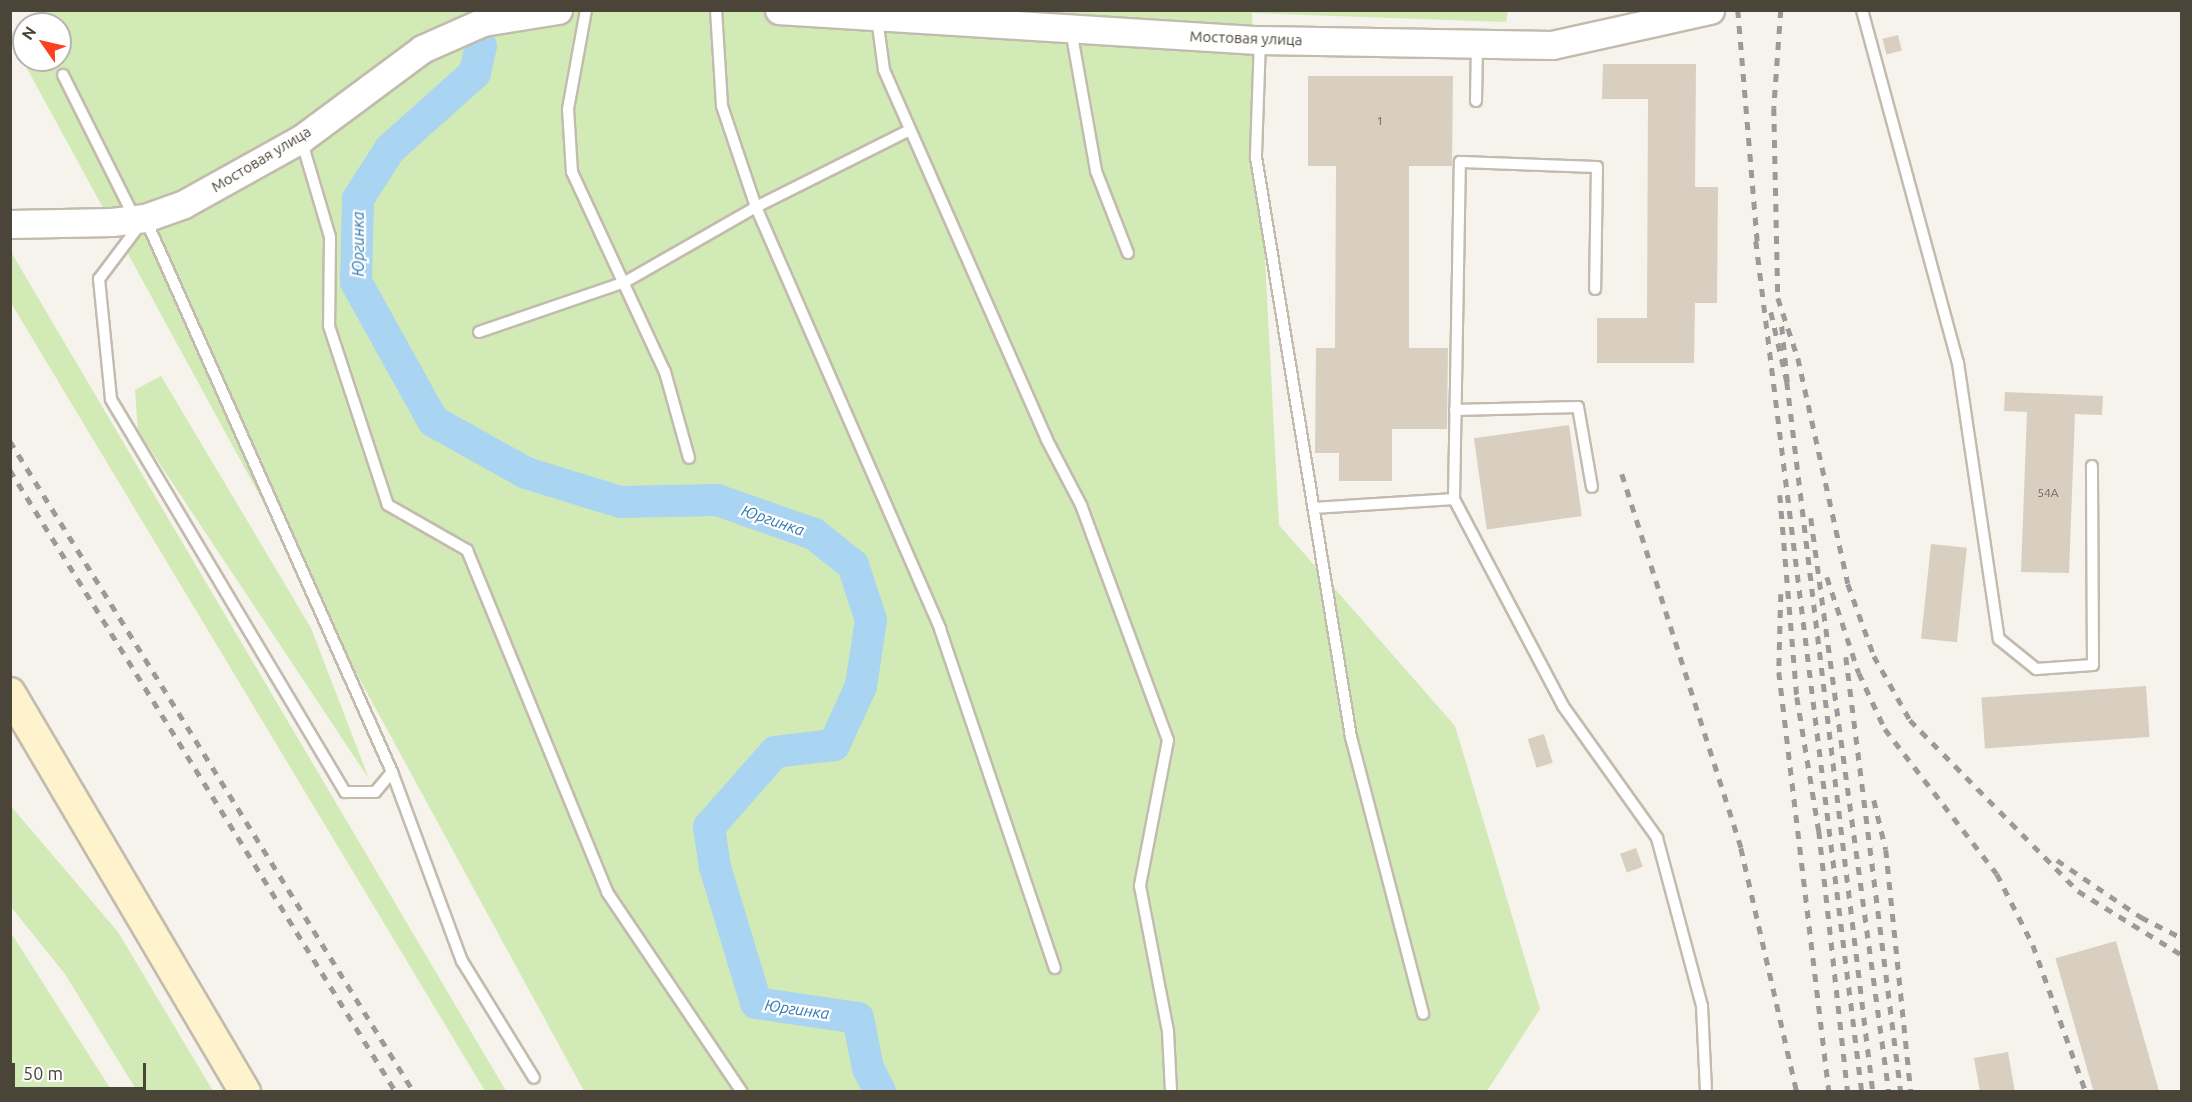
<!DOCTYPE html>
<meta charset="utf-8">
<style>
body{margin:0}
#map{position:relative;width:2192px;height:1102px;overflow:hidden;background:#f6f3ec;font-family:Ubuntu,sans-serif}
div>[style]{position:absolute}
.green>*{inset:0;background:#d2eab5}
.river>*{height:32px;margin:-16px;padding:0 16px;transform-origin:16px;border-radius:16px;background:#a9d4f2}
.building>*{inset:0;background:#d8cfc1;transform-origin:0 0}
.roads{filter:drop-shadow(2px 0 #c2bbae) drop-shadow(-2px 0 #c2bbae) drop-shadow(0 2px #c2bbae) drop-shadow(0 -2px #c2bbae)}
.service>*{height:10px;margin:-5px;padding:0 5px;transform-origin:5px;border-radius:5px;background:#fff}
.tertiary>*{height:27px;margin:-13.5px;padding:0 13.5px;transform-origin:13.5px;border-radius:13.5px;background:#fff}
.secondary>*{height:30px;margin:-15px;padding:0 15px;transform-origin:15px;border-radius:15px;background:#fff3cd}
.rail>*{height:4.5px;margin-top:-2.25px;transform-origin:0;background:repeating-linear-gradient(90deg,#9a9a9a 0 8px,transparent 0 16px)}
span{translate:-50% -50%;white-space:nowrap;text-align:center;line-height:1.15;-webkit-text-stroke:4.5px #fff;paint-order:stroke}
.number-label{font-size:12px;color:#6e675b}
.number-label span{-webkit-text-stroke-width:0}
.street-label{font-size:15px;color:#4b4439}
.water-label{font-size:16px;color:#2e7ab2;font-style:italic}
.frame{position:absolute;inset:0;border:12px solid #4b4439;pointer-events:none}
.north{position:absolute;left:12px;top:12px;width:60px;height:60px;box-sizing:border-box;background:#fff;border:2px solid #b7b4b0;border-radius:50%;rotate:304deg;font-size:16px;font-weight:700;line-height:24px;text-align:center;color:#4b4439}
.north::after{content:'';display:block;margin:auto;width:21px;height:27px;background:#fc3f1d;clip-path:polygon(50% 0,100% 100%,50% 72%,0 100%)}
.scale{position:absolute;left:12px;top:1063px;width:134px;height:27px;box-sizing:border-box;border:3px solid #4b4439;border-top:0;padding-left:8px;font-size:18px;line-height:21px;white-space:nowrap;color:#4b4439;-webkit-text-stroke:4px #fff;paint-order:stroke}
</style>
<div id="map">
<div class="green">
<div style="clip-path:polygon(52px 11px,1508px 11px,1506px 22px,1252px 13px,1279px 525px,1455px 726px,1540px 1009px,1487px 1091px,584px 1091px,11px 39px,10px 33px,24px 26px,24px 60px,60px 60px,60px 24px,27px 24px)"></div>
<div style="clip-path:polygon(11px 252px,506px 1091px,485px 1091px,11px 303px)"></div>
<div style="clip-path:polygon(161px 376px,311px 628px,369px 779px,138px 431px,135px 390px)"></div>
<div style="clip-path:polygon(10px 805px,118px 932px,213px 1091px,137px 1091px,65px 974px,11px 907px)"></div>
<div style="clip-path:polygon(10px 933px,11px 933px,112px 1091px,11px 1091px)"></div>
</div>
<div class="river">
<div style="left:481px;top:46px;width:28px;rotate:103deg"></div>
<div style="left:475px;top:73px;width:114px;rotate:138.2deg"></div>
<div style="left:390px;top:149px;width:59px;rotate:122.6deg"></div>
<div style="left:358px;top:199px;width:83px;rotate:91.4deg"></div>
<div style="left:356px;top:282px;width:159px;rotate:61deg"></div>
<div style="left:433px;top:421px;width:107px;rotate:29.2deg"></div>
<div style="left:526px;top:473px;width:98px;rotate:17.1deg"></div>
<div style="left:620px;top:502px;width:97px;rotate:-1.2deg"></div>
<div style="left:717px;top:500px;width:103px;rotate:19.3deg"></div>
<div style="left:814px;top:534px;width:50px;rotate:38.5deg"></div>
<div style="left:853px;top:565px;width:58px;rotate:71.9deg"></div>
<div style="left:871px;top:620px;width:67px;rotate:98.6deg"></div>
<div style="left:861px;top:686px;width:65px;rotate:114.6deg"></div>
<div style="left:834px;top:745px;width:59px;rotate:173.2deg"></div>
<div style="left:775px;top:752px;width:100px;rotate:131.3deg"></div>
<div style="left:709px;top:827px;width:40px;rotate:81.5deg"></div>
<div style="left:715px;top:867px;width:142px;rotate:73.2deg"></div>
<div style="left:756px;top:1003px;width:103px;rotate:8.4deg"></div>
<div style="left:858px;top:1018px;width:51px;rotate:78.7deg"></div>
<div style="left:868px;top:1068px;width:27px;rotate:63deg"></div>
</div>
<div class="building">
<div style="left:1898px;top:35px;width:16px;height:16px;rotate:76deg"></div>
<div style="clip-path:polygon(1603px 64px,1696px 64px,1695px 187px,1718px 187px,1717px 303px,1695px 303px,1694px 363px,1597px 363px,1597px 318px,1647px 318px,1648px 99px,1602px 99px)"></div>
<div style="clip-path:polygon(1308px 76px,1453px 76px,1452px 166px,1409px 166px,1409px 348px,1448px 348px,1447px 429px,1392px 429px,1392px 481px,1339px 481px,1339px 453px,1315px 453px,1316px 348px,1335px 348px,1336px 166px,1308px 166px)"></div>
<div style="clip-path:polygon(2005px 392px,2103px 396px,2102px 415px,2075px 414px,2069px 573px,2021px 572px,2027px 412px,2004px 411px)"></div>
<div style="left:1569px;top:425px;width:92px;height:96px;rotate:82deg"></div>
<div style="left:1931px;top:544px;width:36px;height:95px;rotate:6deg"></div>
<div style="left:2146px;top:686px;width:51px;height:165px;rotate:86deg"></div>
<div style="left:1544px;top:734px;width:30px;height:17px;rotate:73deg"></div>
<div style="left:1636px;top:848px;width:20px;height:17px;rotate:70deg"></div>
<div style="left:2116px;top:941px;width:157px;height:63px;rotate:74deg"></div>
<div style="clip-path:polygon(2008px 1052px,2015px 1092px,1980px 1092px,1974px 1058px)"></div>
</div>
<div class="roads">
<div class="service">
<div style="left:586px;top:10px;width:101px;rotate:100.3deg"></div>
<div style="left:568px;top:109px;width:63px;rotate:86.4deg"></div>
<div style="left:572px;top:172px;width:221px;rotate:65.1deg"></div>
<div style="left:665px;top:372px;width:89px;rotate:74.4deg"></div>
<div style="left:716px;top:10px;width:96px;rotate:86.4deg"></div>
<div style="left:722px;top:106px;width:107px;rotate:71.4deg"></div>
<div style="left:756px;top:207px;width:460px;rotate:66.4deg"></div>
<div style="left:940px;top:629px;width:358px;rotate:71.3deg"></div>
<div style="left:1862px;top:10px;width:366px;rotate:74.8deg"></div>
<div style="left:1958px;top:363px;width:279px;rotate:81.6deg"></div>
<div style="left:1999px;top:639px;width:48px;rotate:39deg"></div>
<div style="left:2036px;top:669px;width:57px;rotate:-4deg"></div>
<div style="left:2093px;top:665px;width:199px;rotate:-90.3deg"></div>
<div style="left:877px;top:18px;width:52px;rotate:82.3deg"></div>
<div style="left:884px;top:70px;width:402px;rotate:66.2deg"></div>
<div style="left:1046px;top:438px;width:76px;rotate:62.4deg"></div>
<div style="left:1081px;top:505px;width:251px;rotate:69.7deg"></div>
<div style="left:1168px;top:740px;width:149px;rotate:100.9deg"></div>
<div style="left:1140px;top:886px;width:149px;rotate:79.1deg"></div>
<div style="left:1168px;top:1032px;width:60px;rotate:87.1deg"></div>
<div style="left:1071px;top:30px;width:143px;rotate:79.9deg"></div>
<div style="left:1096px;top:171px;width:88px;rotate:68.7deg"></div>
<div style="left:1260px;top:40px;width:117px;rotate:92deg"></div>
<div style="left:1256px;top:157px;width:588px;rotate:80.7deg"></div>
<div style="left:1351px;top:737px;width:286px;rotate:75.4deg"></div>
<div style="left:63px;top:75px;width:161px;rotate:63.4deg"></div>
<div style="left:1476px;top:101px;width:56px;rotate:-89deg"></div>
<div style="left:301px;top:139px;width:102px;rotate:73.5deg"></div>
<div style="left:330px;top:237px;width:89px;rotate:90.6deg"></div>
<div style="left:329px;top:326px;width:188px;rotate:71.8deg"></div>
<div style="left:388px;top:505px;width:91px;rotate:29.7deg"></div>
<div style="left:467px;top:550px;width:370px;rotate:67.7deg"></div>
<div style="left:607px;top:892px;width:241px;rotate:56deg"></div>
<div style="left:479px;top:332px;width:154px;rotate:-18.9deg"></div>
<div style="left:625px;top:282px;width:151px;rotate:-29.8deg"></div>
<div style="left:756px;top:207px;width:172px;rotate:-26.6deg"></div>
<div style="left:1455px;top:410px;width:123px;rotate:-1.4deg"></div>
<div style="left:1578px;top:407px;width:81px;rotate:80.1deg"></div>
<div style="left:1454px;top:499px;width:234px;rotate:62.2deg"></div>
<div style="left:1563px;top:706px;width:162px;rotate:54.5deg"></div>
<div style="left:1657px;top:838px;width:174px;rotate:75deg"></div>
<div style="left:1702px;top:1006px;width:86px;rotate:87.3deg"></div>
<div style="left:1314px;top:508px;width:140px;rotate:-3.7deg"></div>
<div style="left:1454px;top:499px;width:337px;rotate:-89deg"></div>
<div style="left:1460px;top:162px;width:137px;rotate:2.1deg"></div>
<div style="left:1597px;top:167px;width:122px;rotate:90.9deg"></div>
<div style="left:392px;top:772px;width:26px;rotate:130deg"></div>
<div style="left:375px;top:792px;width:30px;rotate:180deg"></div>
<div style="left:345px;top:792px;width:457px;rotate:-120.8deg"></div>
<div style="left:111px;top:399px;width:121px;rotate:-95.7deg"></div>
<div style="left:99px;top:279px;width:76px;rotate:-53deg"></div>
<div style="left:145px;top:218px;width:607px;rotate:65.97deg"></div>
<div style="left:392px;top:772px;width:202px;rotate:69.7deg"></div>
<div style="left:462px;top:961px;width:137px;rotate:58.4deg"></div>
</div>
<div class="tertiary">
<div style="left:779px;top:10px;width:482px;rotate:3.6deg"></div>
<div style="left:1260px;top:40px;width:292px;rotate:1deg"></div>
<div style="left:1552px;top:45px;width:162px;rotate:-12.5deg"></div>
<div style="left:10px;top:224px;width:102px;rotate:-1.1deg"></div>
<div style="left:112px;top:222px;width:33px;rotate:-7deg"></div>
<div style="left:145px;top:218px;width:41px;rotate:-19.7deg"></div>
<div style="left:184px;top:204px;width:134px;rotate:-29.1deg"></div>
<div style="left:301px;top:139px;width:151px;rotate:-36.6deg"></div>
<div style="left:422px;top:49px;width:67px;rotate:-23.9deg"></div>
<div style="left:483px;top:22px;width:76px;rotate:-9.1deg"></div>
</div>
<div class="secondary">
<div style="left:10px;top:693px;width:463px;rotate:59.5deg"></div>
</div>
</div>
<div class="rail">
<div style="left:1738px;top:10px;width:238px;rotate:85.2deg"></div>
<div style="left:1781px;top:10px;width:98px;rotate:94.1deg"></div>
<div style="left:1774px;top:108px;width:190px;rotate:88.8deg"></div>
<div style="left:1778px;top:298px;width:63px;rotate:71.6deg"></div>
<div style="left:1798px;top:358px;width:231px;rotate:77.5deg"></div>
<div style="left:1848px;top:584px;width:77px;rotate:70.1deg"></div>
<div style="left:1874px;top:656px;width:73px;rotate:60.6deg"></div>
<div style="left:1910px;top:720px;width:240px;rotate:45.5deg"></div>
<div style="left:2078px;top:891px;width:122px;rotate:31.6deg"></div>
<div style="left:1756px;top:241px;width:858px;rotate:82.9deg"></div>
<div style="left:1771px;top:312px;width:72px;rotate:77.1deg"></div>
<div style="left:1787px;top:382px;width:60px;rotate:-95.7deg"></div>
<div style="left:1787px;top:382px;width:715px;rotate:83.09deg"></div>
<div style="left:10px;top:441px;width:766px;rotate:58.18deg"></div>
<div style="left:10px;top:470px;width:732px;rotate:58.18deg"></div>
<div style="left:1622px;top:474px;width:392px;rotate:72.3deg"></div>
<div style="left:1741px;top:848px;width:250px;rotate:77.1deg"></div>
<div style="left:1780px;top:495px;width:203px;rotate:85.2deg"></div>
<div style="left:1797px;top:697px;width:136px;rotate:80.7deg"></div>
<div style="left:1819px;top:831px;width:263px;rotate:83.7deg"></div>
<div style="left:1811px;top:518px;width:579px;rotate:82.26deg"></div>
<div style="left:1827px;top:577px;width:101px;rotate:71.6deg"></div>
<div style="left:1859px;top:673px;width:62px;rotate:65.1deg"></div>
<div style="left:1885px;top:729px;width:183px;rotate:52.3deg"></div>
<div style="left:1997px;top:874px;width:80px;rotate:63.1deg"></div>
<div style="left:2033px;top:945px;width:156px;rotate:70.2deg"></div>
<div style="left:1781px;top:594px;width:78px;rotate:91.5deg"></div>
<div style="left:1779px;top:672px;width:423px;rotate:83.2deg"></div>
<div style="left:1846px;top:657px;width:438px;rotate:82.8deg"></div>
<div style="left:1874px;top:800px;width:51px;rotate:76.5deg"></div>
<div style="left:1886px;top:850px;width:243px;rotate:84.1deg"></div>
<div style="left:2057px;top:860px;width:102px;rotate:34.2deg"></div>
<div style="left:2141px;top:917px;width:46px;rotate:27.1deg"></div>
</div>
<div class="number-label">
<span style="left:1380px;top:121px">1</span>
<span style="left:2048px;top:493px">54А</span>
</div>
<div class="street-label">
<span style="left:1246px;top:38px;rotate:2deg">Мостовая улица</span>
<span style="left:261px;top:159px;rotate:-31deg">Мостовая улица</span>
</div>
<div class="water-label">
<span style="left:358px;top:244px;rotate:-90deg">Юргинка</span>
<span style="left:773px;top:520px;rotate:19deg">Юргинка</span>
<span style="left:797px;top:1009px;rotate:8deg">Юргинка</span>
</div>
<div class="frame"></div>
<div class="north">N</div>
<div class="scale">50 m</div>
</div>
